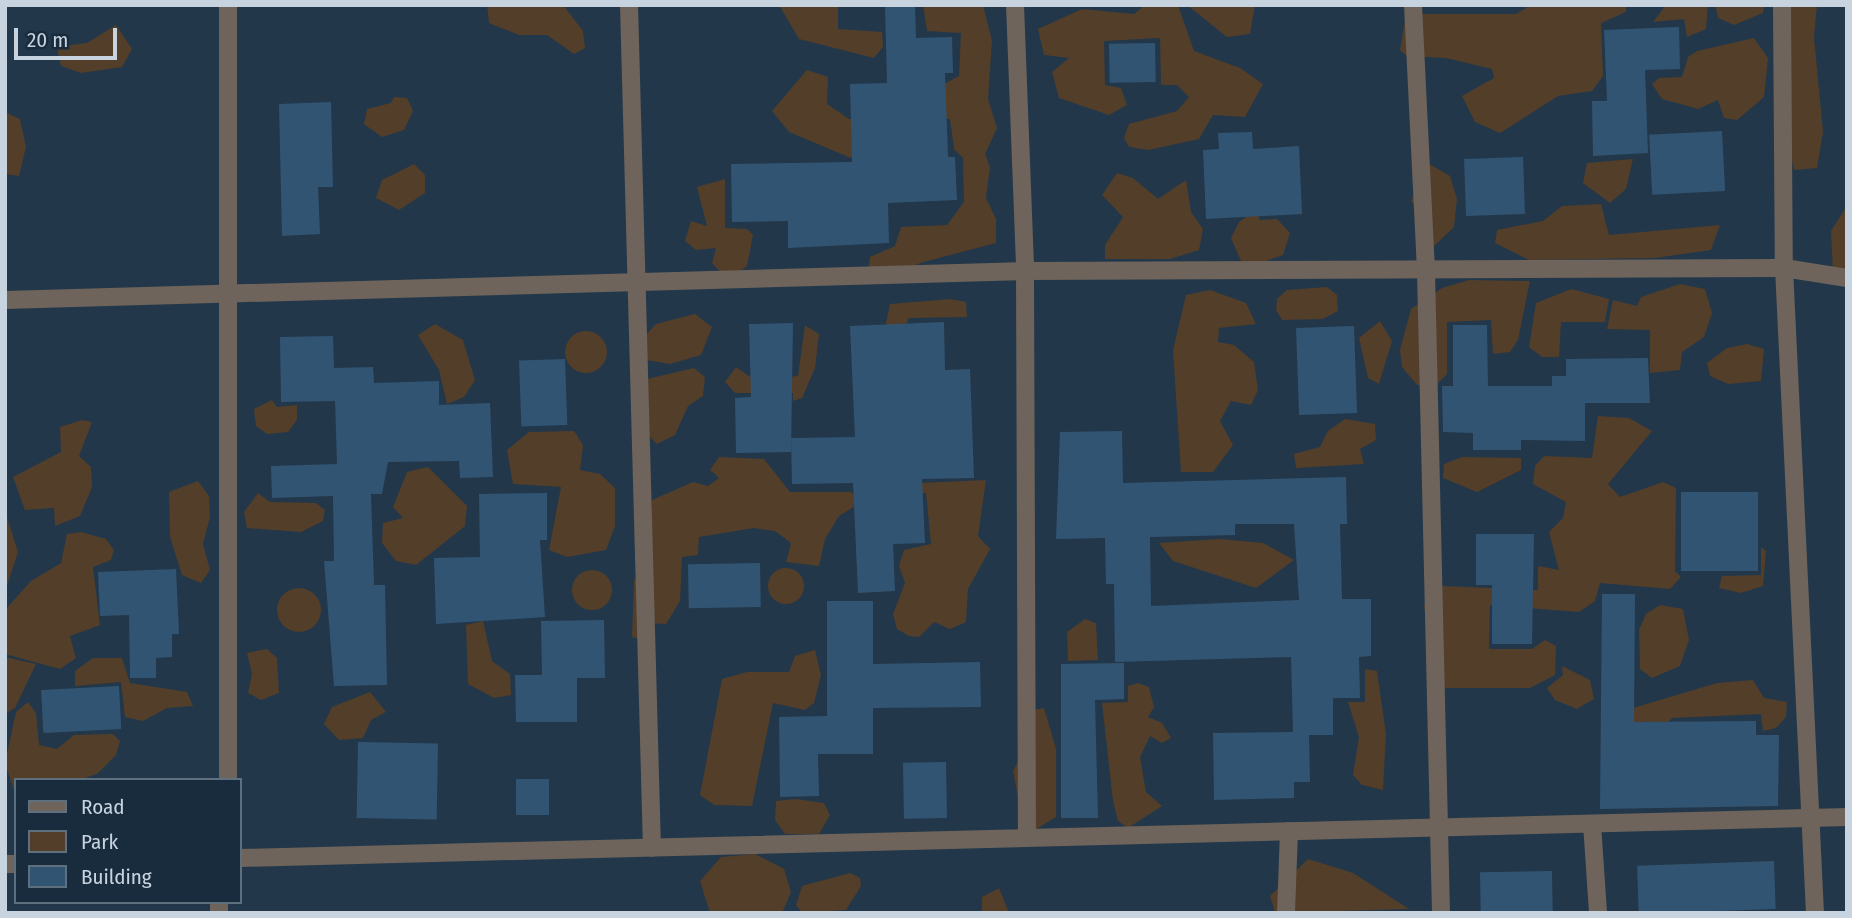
<!DOCTYPE html>
<style>
body{margin:0}
#map{position:relative;width:1852px;height:918px;overflow:hidden;background:#223749;font-family:"Fira Sans Condensed",sans-serif}
div>[style]{position:absolute}
.green>*{inset:0;background:#533e2a}
.round{border-radius:50%}
.building>*{inset:0;background:#325473;transform-origin:0 0}
.minor>*{height:18px;margin:-9px;padding:0 9px;transform-origin:9px;border-radius:9px;background:#6e645b}
span{translate:-50% -50%;white-space:nowrap;text-align:center;line-height:1.15;-webkit-text-stroke:5px #182c3e;paint-order:stroke}
.frame{position:absolute;inset:0;border:7px solid #c7d3df;pointer-events:none}
.legend{position:absolute;left:14px;top:778px;width:228px;height:126px;box-sizing:border-box;background:#182c3e;border:2px solid #5e6f7e;margin:0;padding:9px 12px;list-style:none;font-size:21px;color:#c7d3df}
.legend li{display:flex;align-items:center;gap:14px;height:35px}
.legend b{width:35px;border:2px solid #5e6f7e}
.scale{position:absolute;left:14px;top:28px;width:103px;height:32px;box-sizing:border-box;border:4px solid #c7d3df;border-top:0;padding-left:9px;font-size:21px;line-height:24px;white-space:nowrap;color:#c7d3df;-webkit-text-stroke:5px #182c3e;paint-order:stroke}
</style>
<div id="map">
<div class="green">
<div style="clip-path:polygon(487px 5px,563px 5px,583px 31px,585px 48px,574px 54px,547px 35px,519px 35px,489px 23px)"></div>
<div style="clip-path:polygon(779px 5px,838px 5px,838px 29px,882px 32px,883px 47px,874px 58px,799px 39px)"></div>
<div style="clip-path:polygon(923px 5px,983px 5px,992px 41px,988px 99px,997px 128px,985px 154px,990px 167px,986px 198px,996px 219px,996px 243px,920px 263px,899px 275px,868px 271px,870px 257px,895px 246px,901px 227px,947px 225px,964px 202px,963px 158px,954px 149px,950px 119px,922px 115px,924px 95px,959px 76px,961px 33px,927px 31px)"></div>
<div style="clip-path:polygon(1145px 5px,1178px 5px,1194px 51px,1240px 68px,1263px 84px,1245px 117px,1213px 115px,1199px 139px,1148px 150px,1129px 147px,1124px 138px,1129px 124px,1177px 111px,1189px 97px,1177px 85px,1161px 85px,1160px 38px,1104px 41px,1105px 85px,1121px 88px,1127px 105px,1109px 115px,1059px 98px,1052px 72px,1069px 58px,1044px 55px,1038px 29px,1082px 9px,1134px 14px)"></div>
<div style="clip-path:polygon(1187px 5px,1255px 5px,1250px 34px,1227px 37px)"></div>
<div style="clip-path:polygon(1531px 5px,1626px 5px,1626px 12px,1601px 23px,1603px 76px,1592px 91px,1558px 96px,1500px 133px,1475px 122px,1462px 96px,1494px 78px,1492px 69px,1446px 58px,1407px 56px,1400px 50px,1406px 14px,1516px 14px)"></div>
<div style="clip-path:polygon(1666px 5px,1708px 5px,1706px 29px,1687px 37px,1684px 19px,1653px 22px)"></div>
<div style="clip-path:polygon(1715px 5px,1764px 5px,1763px 13px,1734px 25px,1718px 18px)"></div>
<div style="clip-path:polygon(1784px 5px,1817px 6px,1814px 37px,1823px 132px,1817px 168px,1794px 170px,1789px 147px)"></div>
<div style="clip-path:polygon(116px 25px,132px 49px,122px 67px,81px 73px,61px 66px,57px 47px,87px 43px)"></div>
<div style="clip-path:polygon(1754px 38px,1768px 58px,1764px 97px,1737px 120px,1724px 118px,1718px 100px,1698px 109px,1662px 99px,1652px 84px,1659px 78px,1682px 77px,1688px 57px,1697px 51px)"></div>
<div style="clip-path:polygon(807px 70px,828px 77px,827px 104px,849px 119px,886px 119px,882px 152px,851px 158px,789px 132px,772px 111px)"></div>
<div style="clip-path:polygon(394px 97px,407px 98px,413px 111px,404px 130px,382px 137px,364px 124px,367px 109px,391px 103px)"></div>
<div style="clip-path:polygon(5px 112px,20px 119px,26px 147px,19px 176px,5px 174px)"></div>
<div style="clip-path:polygon(1633px 159px,1626px 189px,1610px 203px,1583px 183px,1587px 163px)"></div>
<div style="clip-path:polygon(1426px 162px,1450px 176px,1457px 199px,1454px 227px,1430px 250px,1422px 208px,1411px 202px)"></div>
<div style="clip-path:polygon(414px 164px,425px 175px,425px 193px,399px 210px,376px 198px,382px 180px)"></div>
<div style="clip-path:polygon(1117px 173px,1133px 178px,1158px 199px,1186px 180px,1191px 212px,1203px 229px,1199px 250px,1170px 259px,1105px 259px,1105px 245px,1123px 217px,1102px 195px)"></div>
<div style="clip-path:polygon(725px 179px,725px 228px,747px 229px,753px 235px,747px 266px,728px 280px,712px 263px,716px 248px,696px 250px,685px 241px,691px 221px,707px 226px,697px 187px)"></div>
<div style="clip-path:polygon(1601px 204px,1609px 235px,1720px 225px,1711px 250px,1655px 258px,1529px 260px,1495px 243px,1497px 230px,1543px 221px,1562px 206px)"></div>
<div style="clip-path:polygon(1847px 206px,1847px 279px,1833px 272px,1831px 231px)"></div>
<div style="clip-path:polygon(1256px 210px,1260px 220px,1277px 219px,1290px 233px,1283px 255px,1263px 262px,1241px 261px,1231px 238px,1239px 222px)"></div>
<div style="clip-path:polygon(1469px 280px,1530px 281px,1518px 340px,1510px 352px,1493px 354px,1491px 320px,1447px 322px,1447px 374px,1438px 383px,1417px 385px,1402px 367px,1400px 350px,1411px 309px,1442px 288px)"></div>
<div style="clip-path:polygon(1680px 284px,1705px 289px,1712px 313px,1704px 337px,1682px 352px,1680px 370px,1650px 373px,1650px 330px,1607px 329px,1613px 300px,1637px 306px,1641px 297px)"></div>
<div style="clip-path:polygon(1327px 287px,1337px 295px,1338px 311px,1323px 319px,1282px 320px,1276px 310px,1277px 299px,1287px 290px)"></div>
<div style="clip-path:polygon(1571px 289px,1609px 299px,1605px 322px,1561px 322px,1559px 357px,1542px 357px,1529px 347px,1536px 303px)"></div>
<div style="clip-path:polygon(1210px 290px,1246px 303px,1256px 324px,1219px 328px,1218px 342px,1234px 345px,1254px 362px,1258px 390px,1251px 405px,1231px 401px,1220px 421px,1233px 445px,1213px 472px,1181px 472px,1173px 350px,1186px 295px)"></div>
<div style="clip-path:polygon(950px 299px,966px 302px,967px 317px,909px 318px,902px 333px,884px 333px,890px 304px)"></div>
<div style="clip-path:polygon(695px 314px,712px 327px,701px 355px,670px 364px,646px 360px,644px 337px,656px 324px)"></div>
<div style="clip-path:polygon(1380px 321px,1392px 341px,1379px 384px,1368px 378px,1359px 338px)"></div>
<div style="clip-path:polygon(435px 324px,463px 340px,475px 380px,464px 397px,447px 404px,439px 370px,418px 335px)"></div>
<div style="clip-path:polygon(805px 325px,819px 334px,815px 368px,802px 398px,793px 401px,793px 393px,735px 393px,725px 382px,736px 367px,756px 381px,798px 376px)"></div>
<div class="round" style="left:565px;top:331px;width:42px;height:42px"></div>
<div style="clip-path:polygon(1747px 344px,1764px 349px,1761px 381px,1728px 384px,1710px 376px,1707px 363px,1727px 348px)"></div>
<div style="clip-path:polygon(694px 368px,705px 377px,703px 396px,688px 406px,675px 435px,657px 444px,647px 434px,647px 379px)"></div>
<div style="clip-path:polygon(272px 400px,277px 407px,297px 405px,297px 420px,288px 432px,267px 434px,256px 426px,254px 409px)"></div>
<div style="clip-path:polygon(1598px 416px,1629px 418px,1652px 431px,1608px 484px,1620px 497px,1663px 482px,1676px 488px,1675px 571px,1681px 577px,1670px 589px,1600px 583px,1595px 601px,1579px 612px,1490px 605px,1489px 649px,1532px 649px,1545px 640px,1556px 646px,1555px 675px,1530px 688px,1436px 688px,1424px 605px,1443px 586px,1538px 590px,1538px 566px,1559px 570px,1549px 532px,1563px 518px,1566px 502px,1533px 484px,1535px 466px,1544px 456px,1592px 458px)"></div>
<div style="clip-path:polygon(1345px 419px,1375px 424px,1376px 440px,1360px 449px,1364px 464px,1296px 468px,1294px 454px,1320px 447px,1328px 431px)"></div>
<div style="clip-path:polygon(82px 420px,92px 422px,79px 456px,91px 467px,92px 487px,80px 516px,55px 526px,54px 508px,25px 510px,13px 477px,61px 452px,60px 427px)"></div>
<div style="clip-path:polygon(574px 431px,583px 445px,580px 470px,600px 474px,615px 488px,615px 526px,606px 550px,567px 557px,549px 550px,561px 487px,513px 484px,507px 450px,529px 432px)"></div>
<div style="clip-path:polygon(719px 457px,764px 459px,790px 492px,851px 492px,863px 501px,839px 516px,825px 539px,819px 566px,786px 562px,791px 543px,775px 531px,754px 528px,699px 537px,698px 555px,682px 557px,680px 601px,666px 624px,647px 623px,644px 640px,632px 637px,634px 580px,651px 569px,652px 500px,693px 482px,708px 486px,719px 478px,710px 470px)"></div>
<div style="clip-path:polygon(1462px 457px,1521px 458px,1521px 470px,1477px 492px,1443px 478px,1444px 464px)"></div>
<div style="clip-path:polygon(428px 467px,467px 506px,465px 526px,416px 565px,396px 561px,382px 543px,383px 523px,403px 518px,393px 507px,407px 472px)"></div>
<div style="clip-path:polygon(986px 480px,978px 536px,990px 549px,968px 589px,966px 622px,950px 629px,934px 622px,919px 637px,909px 636px,897px 629px,893px 614px,905px 583px,899px 566px,904px 550px,931px 544px,926px 493px,909px 492px,920px 483px)"></div>
<div style="clip-path:polygon(198px 481px,209px 496px,210px 517px,203px 544px,210px 570px,201px 583px,182px 575px,170px 537px,169px 492px)"></div>
<div style="clip-path:polygon(258px 493px,270px 502px,316px 503px,325px 510px,323px 521px,301px 532px,247px 528px,244px 512px)"></div>
<div style="clip-path:polygon(5px 511px,18px 552px,5px 592px)"></div>
<div style="clip-path:polygon(81px 532px,106px 539px,114px 550px,111px 560px,93px 567px,100px 625px,70px 636px,76px 658px,60px 669px,5px 654px,5px 610px,31px 581px,61px 563px,67px 534px)"></div>
<div style="clip-path:polygon(1220px 539px,1263px 543px,1294px 560px,1256px 588px,1173px 561px,1159px 543px)"></div>
<div style="clip-path:polygon(1761px 547px,1766px 551px,1763px 586px,1741px 593px,1719px 588px,1722px 576px,1761px 575px)"></div>
<div class="round" style="left:768px;top:568px;width:36px;height:36px"></div>
<div class="round" style="left:572px;top:570px;width:40px;height:40px"></div>
<div class="round" style="left:277px;top:588px;width:44px;height:44px"></div>
<div style="clip-path:polygon(1660px 605px,1683px 609px,1689px 640px,1680px 666px,1652px 678px,1640px 669px,1639px 630px,1646px 614px)"></div>
<div style="clip-path:polygon(1085px 619px,1096px 623px,1098px 660px,1068px 661px,1067px 632px)"></div>
<div style="clip-path:polygon(483px 621px,492px 661px,510px 674px,511px 695px,494px 698px,468px 684px,466px 625px)"></div>
<div style="clip-path:polygon(267px 649px,277px 658px,279px 693px,261px 700px,248px 693px,252px 674px,247px 653px)"></div>
<div style="clip-path:polygon(815px 650px,821px 675px,814px 703px,805px 710px,773px 703px,752px 806px,714px 805px,700px 795px,722px 679px,747px 672px,789px 672px,795px 656px)"></div>
<div style="clip-path:polygon(5px 657px,36px 664px,15px 708px,5px 714px)"></div>
<div style="clip-path:polygon(93px 658px,122px 658px,130px 683px,187px 692px,193px 706px,167px 708px,143px 721px,125px 717px,121px 682px,75px 686px,75px 671px)"></div>
<div style="clip-path:polygon(1562px 666px,1590px 680px,1594px 699px,1577px 709px,1555px 700px,1547px 688px,1563px 675px)"></div>
<div style="clip-path:polygon(1365px 669px,1377px 671px,1386px 734px,1383px 790px,1362px 785px,1353px 775px,1359px 737px,1348px 702px,1365px 702px)"></div>
<div style="clip-path:polygon(1753px 680px,1764px 698px,1787px 702px,1786px 717px,1776px 728px,1763px 731px,1761px 714px,1672px 718px,1631px 763px,1633px 708px,1717px 683px)"></div>
<div style="clip-path:polygon(1138px 683px,1149px 687px,1154px 707px,1148px 717px,1162px 723px,1171px 738px,1162px 743px,1150px 736px,1140px 757px,1146px 792px,1162px 806px,1128px 828px,1118px 821px,1113px 801px,1102px 703px,1128px 702px,1128px 686px)"></div>
<div style="clip-path:polygon(370px 692px,386px 712px,371px 720px,363px 738px,339px 740px,324px 724px,332px 707px)"></div>
<div style="clip-path:polygon(28px 702px,36px 713px,39px 745px,57px 749px,74px 735px,113px 734px,120px 741px,116px 755px,97px 774px,79px 780px,16px 780px,16px 796px,5px 763px,16px 712px)"></div>
<div style="clip-path:polygon(1044px 708px,1056px 749px,1056px 817px,1033px 831px,1021px 813px,1013px 771px,1024px 750px,1021px 712px)"></div>
<div style="clip-path:polygon(796px 799px,824px 803px,830px 815px,819px 834px,785px 834px,775px 820px,776px 801px)"></div>
<div style="clip-path:polygon(755px 854px,784px 869px,791px 892px,782px 913px,710px 913px,700px 881px,721px 857px)"></div>
<div style="clip-path:polygon(1308px 859px,1353px 873px,1409px 909px,1275px 913px,1270px 896px)"></div>
<div style="clip-path:polygon(850px 873px,860px 878px,861px 886px,846px 910px,802px 913px,796px 905px,802px 886px)"></div>
<div style="clip-path:polygon(999px 888px,1009px 913px,982px 913px,982px 897px)"></div>
</div>
<div class="building">
<div style="clip-path:polygon(885px 5px,915px 5px,916px 38px,952px 37px,953px 73px,945px 73px,948px 157px,955px 157px,957px 200px,888px 203px,889px 243px,788px 248px,788px 221px,732px 222px,731px 164px,852px 162px,850px 84px,887px 83px)"></div>
<div style="clip-path:polygon(1679px 27px,1680px 69px,1645px 70px,1648px 153px,1593px 156px,1592px 101px,1607px 101px,1604px 30px)"></div>
<div style="left:1155px;top:43px;width:39px;height:46px;rotate:89deg"></div>
<div style="clip-path:polygon(331px 102px,333px 187px,318px 187px,320px 234px,282px 236px,279px 104px)"></div>
<div style="left:1722px;top:131px;width:60px;height:73px;rotate:87deg"></div>
<div style="clip-path:polygon(1252px 132px,1253px 149px,1299px 146px,1302px 214px,1206px 219px,1203px 150px,1219px 149px,1218px 133px)"></div>
<div style="left:1523px;top:157px;width:57px;height:59px;rotate:88deg"></div>
<div style="clip-path:polygon(944px 322px,945px 370px,970px 369px,974px 478px,922px 479px,925px 543px,893px 544px,895px 591px,858px 593px,853px 483px,792px 484px,791px 438px,855px 437px,850px 326px)"></div>
<div style="clip-path:polygon(793px 323px,791px 452px,736px 453px,735px 398px,751px 397px,749px 324px)"></div>
<div style="clip-path:polygon(1453px 325px,1487px 325px,1488px 386px,1552px 386px,1552px 376px,1566px 376px,1566px 359px,1648px 358px,1650px 403px,1585px 403px,1585px 441px,1521px 440px,1521px 450px,1473px 450px,1473px 433px,1443px 432px,1442px 386px,1453px 386px)"></div>
<div style="left:1354px;top:326px;width:87px;height:58px;rotate:88deg"></div>
<div style="clip-path:polygon(333px 336px,334px 368px,373px 367px,374px 383px,439px 381px,439px 405px,490px 403px,493px 477px,460px 478px,459px 461px,388px 462px,382px 494px,371px 494px,374px 585px,385px 585px,387px 685px,334px 686px,324px 561px,334px 561px,333px 496px,272px 498px,271px 466px,337px 464px,335px 401px,281px 402px,280px 337px)"></div>
<div style="left:565px;top:359px;width:66px;height:46px;rotate:88deg"></div>
<div style="clip-path:polygon(evenodd,1122px 431px,1123px 483px,1346px 477px,1347px 524px,1340px 524px,1342px 599px,1371px 599px,1371px 656px,1359px 657px,1360px 698px,1333px 698px,1333px 735px,1309px 735px,1310px 782px,1294px 782px,1294px 798px,1214px 800px,1213px 733px,1293px 732px,1291px 657px,1115px 662px,1114px 584px,1106px 584px,1105px 538px,1056px 539px,1060px 432px,1122px 431px,1235px 524px,1294px 524px,1299px 600px,1151px 606px,1150px 537px,1235px 535px,1235px 524px)"></div>
<div style="left:1681px;top:492px;width:77px;height:79px"></div>
<div style="clip-path:polygon(547px 493px,547px 540px,540px 540px,545px 617px,436px 624px,434px 558px,480px 557px,479px 494px)"></div>
<div style="clip-path:polygon(1476px 534px,1534px 534px,1532px 644px,1492px 644px,1492px 585px,1476px 585px)"></div>
<div style="left:760px;top:563px;width:44px;height:72px;rotate:89deg"></div>
<div style="clip-path:polygon(176px 569px,179px 634px,172px 634px,172px 657px,156px 658px,156px 678px,130px 678px,129px 615px,100px 616px,98px 572px)"></div>
<div style="clip-path:polygon(1602px 594px,1635px 594px,1634px 722px,1756px 721px,1756px 735px,1779px 735px,1778px 806px,1600px 809px)"></div>
<div style="clip-path:polygon(827px 601px,873px 601px,873px 664px,980px 662px,981px 707px,873px 708px,873px 754px,818px 754px,819px 796px,780px 797px,779px 717px,827px 716px)"></div>
<div style="clip-path:polygon(604px 620px,605px 678px,577px 678px,577px 722px,516px 722px,515px 675px,542px 675px,541px 621px)"></div>
<div style="clip-path:polygon(1124px 663px,1124px 699px,1095px 700px,1098px 818px,1061px 818px,1061px 664px)"></div>
<div style="left:119px;top:686px;width:43px;height:78px;rotate:87deg"></div>
<div style="left:358px;top:742px;width:80px;height:76px;rotate:1deg"></div>
<div style="left:946px;top:762px;width:56px;height:43px;rotate:89deg"></div>
<div style="left:516px;top:779px;width:33px;height:36px"></div>
<div style="left:1774px;top:861px;width:48px;height:137px;rotate:88deg"></div>
<div style="left:1552px;top:871px;width:42px;height:72px;rotate:89deg"></div>
</div>
<div class="minor">
<div style="left:629px;top:5px;width:843px;rotate:88.44deg"></div>
<div style="left:1015px;top:5px;width:266px;rotate:87.8deg"></div>
<div style="left:1025px;top:271px;width:565px;rotate:89.8deg"></div>
<div style="left:1413px;top:5px;width:267px;rotate:87.2deg"></div>
<div style="left:1426px;top:272px;width:641px;rotate:88.66deg"></div>
<div style="left:1782px;top:5px;width:263px;rotate:89.6deg"></div>
<div style="left:1784px;top:268px;width:646px;rotate:87.25deg"></div>
<div style="left:5px;top:300px;width:1020px;rotate:-1.63deg"></div>
<div style="left:1025px;top:271px;width:759px;rotate:-0.23deg"></div>
<div style="left:1784px;top:268px;width:64px;rotate:9deg"></div>
<div style="left:228px;top:780px;width:775px;rotate:-90deg"></div>
<div style="left:1592px;top:824px;width:89px;rotate:86.1deg"></div>
<div style="left:240px;top:858px;width:1608px;rotate:-1.46deg"></div>
<div style="left:5px;top:864px;width:11px"></div>
<div style="left:219px;top:913px;width:11px;rotate:-90deg"></div>
<div style="left:1286px;top:913px;width:82px;rotate:-87.9deg"></div>
</div>
<div class="frame"></div>
<ul class="legend">
<li><b style="height:9px;background:#6e645b"></b>Road</li>
<li><b style="height:19px;background:#533e2a"></b>Park</li>
<li><b style="height:19px;background:#325473"></b>Building</li>
</ul>
<div class="scale">20 m</div>
</div>
